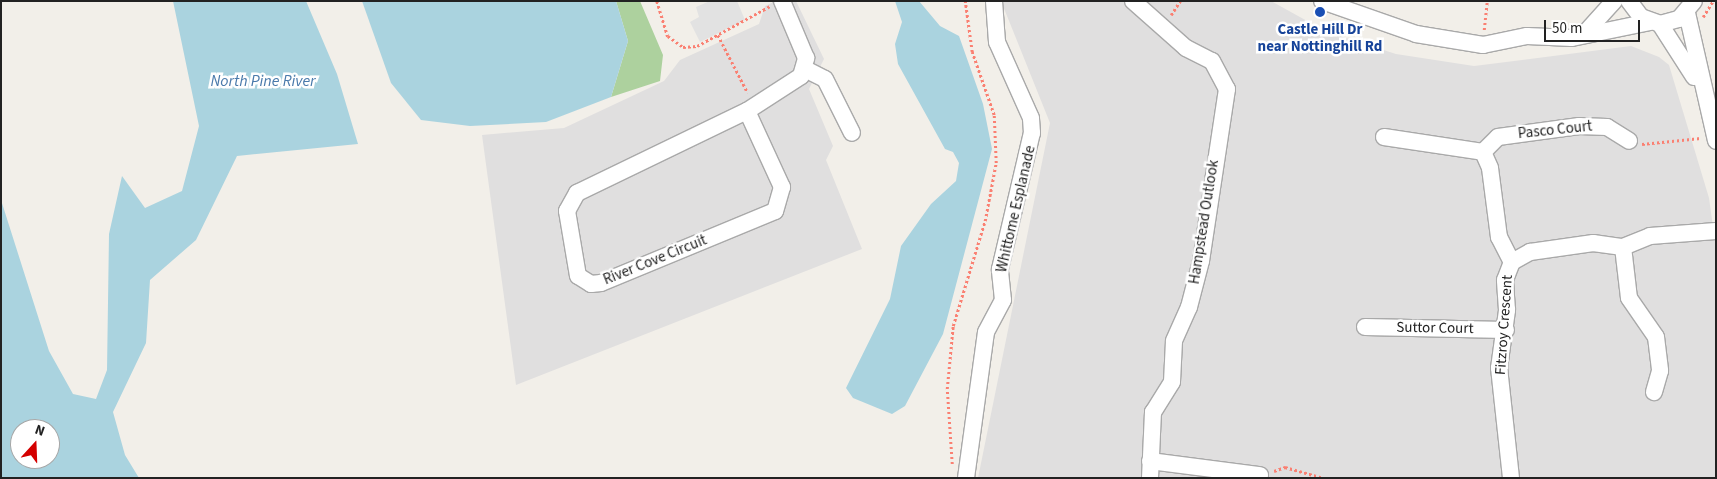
<!DOCTYPE html>
<style>
body{margin:0}
#map{position:relative;width:1717px;height:479px;overflow:hidden;background:#f2efe9;font-family:"Source Sans 3",sans-serif}
div>[style]{position:absolute}
.residential>*{inset:0;background:#e0dfdf}
.forest>*{inset:0;background:#add19e}
.parking>*{inset:0;background:#e2e2e2}
.water>*{inset:0;background:#aad3df}
.path>*{height:2.5px;margin-top:-1.25px;transform-origin:0;background:repeating-linear-gradient(90deg,#fa8072 0 2.5px,transparent 0 5px)}
.roads{filter:drop-shadow(1px 0 #a9a9a9) drop-shadow(-1px 0 #a9a9a9) drop-shadow(0 1px #a9a9a9) drop-shadow(0 -1px #a9a9a9)}
.minor>*{height:16px;margin:-8px;padding:0 8px;transform-origin:8px;border-radius:8px;background:#fff}
.dots>*{width:14px;height:14px;translate:-50% -50%;box-sizing:border-box;border:2px solid #fff;border-radius:50%}
span{translate:-50% -50%;white-space:nowrap;text-align:center;line-height:1.15;-webkit-text-stroke:5px #fff;paint-order:stroke}
.transit-label{font-size:15px;color:#164399;font-weight:700}
.street-label{font-size:15px;color:#222}
.water-label{font-size:16px;color:#4a7aab;font-style:italic}
.frame{position:absolute;inset:0;border:2px solid #222;pointer-events:none}
.north{position:absolute;left:10px;top:419px;width:50px;height:50px;box-sizing:border-box;background:#fff;border:1px solid #a7a7a7;border-radius:50%;rotate:20deg;font-size:14px;font-weight:700;line-height:20px;text-align:center;color:#222}
.north::after{content:'';display:block;margin:auto;width:18px;height:22px;background:#d40000;clip-path:polygon(50% 0,100% 100%,50% 72%,0 100%)}
.scale{position:absolute;left:1544px;top:20px;width:96px;height:22px;box-sizing:border-box;border:2px solid #222;border-top:0;padding-left:6px;font-size:15px;line-height:18px;white-space:nowrap;color:#222;-webkit-text-stroke:4px #fff;paint-order:stroke}
</style>
<div id="map">
<div class="residential">
<div style="clip-path:polygon(776px 1px,796px 1px,824px 59px,809px 89px,833px 146px,826px 160px,862px 249px,516px 385px,482px 135px,564px 128px,664px 81px,680px 60px,759px 24px,765px 6px)"></div>
<div style="clip-path:polygon(1001px 1px,1271px 1px,1327px 32px,1396px 54px,1474px 66px,1631px 46px,1659px 57px,1669px 65px,1709px 198px,1716px 248px,1716px 478px,978px 478px,1050px 123px)"></div>
</div>
<div class="forest">
<div style="clip-path:polygon(616px 1px,640px 1px,663px 55px,660px 81px,611px 97px,628px 41px)"></div>
</div>
<div class="parking">
<div style="clip-path:polygon(710px 1px,737px 1px,745px 20px,700px 42px,690px 22px,699px 17px,696px 7px)"></div>
</div>
<div class="water">
<div style="clip-path:polygon(evenodd,173px 1px,306px 1px,337px 74px,358px 144px,237px 156px,196px 240px,150px 280px,146px 343px,113px 412px,125px 455px,139px 478px,1px 478px,1px 200px,49px 351px,73px 394px,96px 399px,107px 370px,109px 234px,122px 176px,145px 208px,182px 191px,199px 126px,173px 1px,20px 429px,50px 429px,50px 459px,20px 459px,20px 429px)"></div>
<div style="clip-path:polygon(362px 1px,616px 1px,628px 41px,611px 97px,546px 122px,470px 126px,421px 120px,391px 83px)"></div>
<div style="clip-path:polygon(895px 1px,919px 1px,940px 26px,959px 36px,983px 104px,992px 149px,943px 334px,905px 406px,892px 414px,853px 398px,846px 388px,890px 299px,901px 246px,931px 204px,956px 181px,959px 163px,953px 152px,945px 149px,898px 64px,895px 44px,902px 22px)"></div>
</div>
<div class="path">
<div style="left:657px;top:1px;width:37px;rotate:73deg"></div>
<div style="left:668px;top:36px;width:19px;rotate:36deg"></div>
<div style="left:683px;top:47px;width:14px;rotate:-4deg"></div>
<div style="left:697px;top:46px;width:83px;rotate:-28.7deg"></div>
<div style="left:1171px;top:15px;width:17px;rotate:-57deg"></div>
<div style="left:1703px;top:17px;width:19px;rotate:-58deg"></div>
<div style="left:1484px;top:30px;width:29px;rotate:-84deg"></div>
<div style="left:718px;top:35px;width:65px;rotate:62.7deg"></div>
<div style="left:1642px;top:144px;width:59px;rotate:-5.8deg"></div>
<div style="left:952px;top:464px;width:75px;rotate:-93.8deg"></div>
<div style="left:947px;top:389px;width:63px;rotate:-84.6deg"></div>
<div style="left:953px;top:326px;width:110px;rotate:-73.1deg"></div>
<div style="left:985px;top:221px;width:59px;rotate:-79.3deg"></div>
<div style="left:996px;top:163px;width:48px;rotate:-92.4deg"></div>
<div style="left:994px;top:115px;width:67px;rotate:-109.2deg"></div>
<div style="left:972px;top:52px;width:51px;rotate:-97.8deg"></div>
<div style="left:1274px;top:471px;width:12px;rotate:-20deg"></div>
<div style="left:1285px;top:467px;width:40px;rotate:16deg"></div>
</div>
<div class="roads">
<div class="minor">
<div style="left:1133px;top:1px;width:71px;rotate:41.6deg"></div>
<div style="left:1186px;top:48px;width:29px;rotate:27deg"></div>
<div style="left:1212px;top:61px;width:32px;rotate:62deg"></div>
<div style="left:1227px;top:89px;width:174px;rotate:98.6deg"></div>
<div style="left:1201px;top:261px;width:48px;rotate:104.6deg"></div>
<div style="left:1189px;top:307px;width:37px;rotate:114deg"></div>
<div style="left:1174px;top:341px;width:41px;rotate:92.8deg"></div>
<div style="left:1172px;top:382px;width:36px;rotate:122deg"></div>
<div style="left:1153px;top:412px;width:66px;rotate:92.6deg"></div>
<div style="left:1322px;top:1px;width:100px;rotate:19.3deg"></div>
<div style="left:1416px;top:34px;width:68px;rotate:9.3deg"></div>
<div style="left:1483px;top:45px;width:45px;rotate:-11.6deg"></div>
<div style="left:1527px;top:36px;width:45px;rotate:2.5deg"></div>
<div style="left:1572px;top:38px;width:80px;rotate:-11.6deg"></div>
<div style="left:1629px;top:1px;width:20px;rotate:53deg"></div>
<div style="left:1641px;top:17px;width:20px;rotate:20deg"></div>
<div style="left:1660px;top:24px;width:20px;rotate:-15deg"></div>
<div style="left:1679px;top:19px;width:23px;rotate:-50deg"></div>
<div style="left:1687px;top:13px;width:131px;rotate:77.2deg"></div>
<div style="left:1660px;top:24px;width:63px;rotate:57.3deg"></div>
<div style="left:1586px;top:32px;width:42px;rotate:-47.9deg"></div>
<div style="left:805px;top:69px;width:22px;rotate:27deg"></div>
<div style="left:825px;top:79px;width:60px;rotate:63.4deg"></div>
<div style="left:747px;top:111px;width:84px;rotate:65.3deg"></div>
<div style="left:782px;top:187px;width:25px;rotate:106deg"></div>
<div style="left:775px;top:211px;width:188px;rotate:157.5deg"></div>
<div style="left:601px;top:283px;width:10px;rotate:174deg"></div>
<div style="left:591px;top:284px;width:15px;rotate:-148deg"></div>
<div style="left:578px;top:276px;width:66px;rotate:-99.6deg"></div>
<div style="left:567px;top:211px;width:21px;rotate:-61deg"></div>
<div style="left:577px;top:193px;width:189px;rotate:-25.8deg"></div>
<div style="left:747px;top:111px;width:64px;rotate:-32.9deg"></div>
<div style="left:801px;top:76px;width:19px;rotate:-74deg"></div>
<div style="left:806px;top:58px;width:62px;rotate:-112.8deg"></div>
<div style="left:1384px;top:137px;width:100px;rotate:8.6deg"></div>
<div style="left:1483px;top:152px;width:17px;rotate:66deg"></div>
<div style="left:1490px;top:168px;width:70px;rotate:82.6deg"></div>
<div style="left:1499px;top:237px;width:28px;rotate:63deg"></div>
<div style="left:1483px;top:152px;width:21px;rotate:-45deg"></div>
<div style="left:1498px;top:137px;width:82px;rotate:-7.7deg"></div>
<div style="left:1579px;top:126px;width:28px;rotate:2deg"></div>
<div style="left:1607px;top:127px;width:26px;rotate:32deg"></div>
<div style="left:1623px;top:247px;width:51px;rotate:83.3deg"></div>
<div style="left:1629px;top:298px;width:47px;rotate:55.3deg"></div>
<div style="left:1656px;top:337px;width:34px;rotate:83deg"></div>
<div style="left:1660px;top:371px;width:22px;rotate:106deg"></div>
<div style="left:1365px;top:327px;width:141px;rotate:1.2deg"></div>
<div style="left:1150px;top:461px;width:111px;rotate:7.3deg"></div>
<div style="left:966px;top:478px;width:147px;rotate:-82.2deg"></div>
<div style="left:986px;top:332px;width:36px;rotate:-62deg"></div>
<div style="left:1003px;top:300px;width:31px;rotate:-96deg"></div>
<div style="left:1000px;top:269px;width:140px;rotate:-76.8deg"></div>
<div style="left:1032px;top:133px;width:15px;rotate:-94deg"></div>
<div style="left:1031px;top:118px;width:83px;rotate:-114.1deg"></div>
<div style="left:997px;top:42px;width:41px;rotate:-94.2deg"></div>
<div style="left:1511px;top:478px;width:111px;rotate:-96.2deg"></div>
<div style="left:1499px;top:368px;width:59px;rotate:-82.1deg"></div>
<div style="left:1507px;top:310px;width:30px;rotate:-94deg"></div>
<div style="left:1505px;top:280px;width:19px;rotate:-69deg"></div>
<div style="left:1512px;top:262px;width:21px;rotate:-29deg"></div>
<div style="left:1530px;top:252px;width:64px;rotate:-8.1deg"></div>
<div style="left:1593px;top:243px;width:30px;rotate:8deg"></div>
<div style="left:1623px;top:247px;width:29px;rotate:-22deg"></div>
<div style="left:1650px;top:236px;width:66px;rotate:-4.3deg"></div>
</div>
</div>
<div class="dots">
<div style="left:1320px;top:12px;background:#1a4fb4"></div>
</div>
<div class="transit-label">
<span style="left:1320px;top:38px">Castle Hill Dr<br>near Nottinghill Rd</span>
</div>
<div class="street-label">
<span style="left:1555px;top:130px;rotate:-6deg">Pasco Court</span>
<span style="left:1016px;top:209px;rotate:-77deg">Whittome Esplanade</span>
<span style="left:1204px;top:222px;rotate:-81deg">Hampstead Outlook</span>
<span style="left:655px;top:260px;rotate:-22deg">River Cove Circuit</span>
<span style="left:1504px;top:325px;rotate:-86deg">Fitzroy Crescent</span>
<span style="left:1435px;top:328px;rotate:1deg">Suttor Court</span>
</div>
<div class="water-label">
<span style="left:263px;top:81px">North Pine River</span>
</div>
<div class="frame"></div>
<div class="north">N</div>
<div class="scale">50 m</div>
</div>
